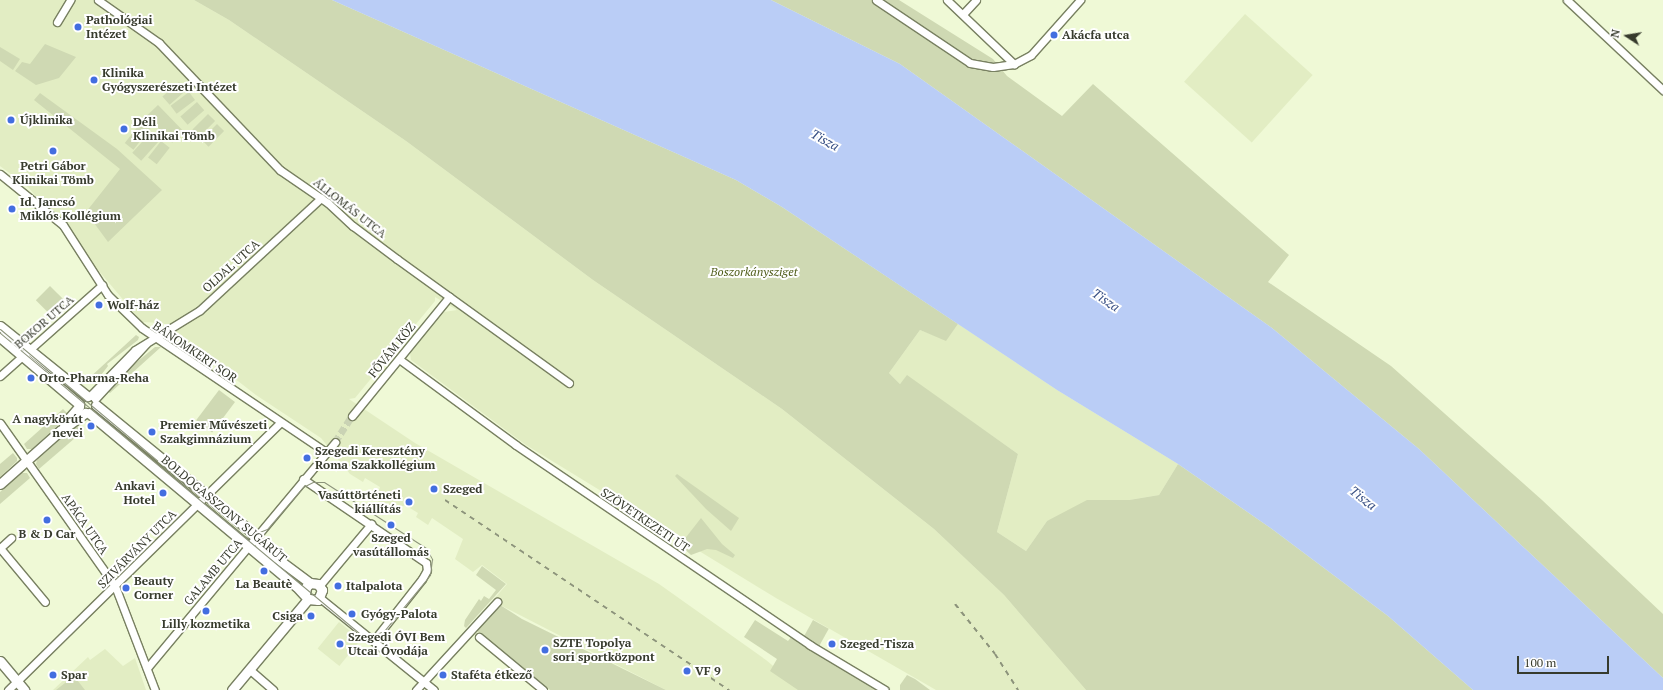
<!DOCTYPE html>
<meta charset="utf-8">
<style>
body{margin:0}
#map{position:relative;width:1663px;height:690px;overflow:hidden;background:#eff9d6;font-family:"PT Serif",serif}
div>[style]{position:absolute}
.built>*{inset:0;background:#e2edc3;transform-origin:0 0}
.green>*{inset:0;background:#cfd9b3;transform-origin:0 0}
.water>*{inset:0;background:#bacdf6}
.minor-tunnel>*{height:7px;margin-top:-3.5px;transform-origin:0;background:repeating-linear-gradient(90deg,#cad3b4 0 7px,transparent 0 10.5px)}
.roads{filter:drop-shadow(1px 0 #788061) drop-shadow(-1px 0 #788061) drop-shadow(0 1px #788061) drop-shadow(0 -1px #788061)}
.minor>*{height:7px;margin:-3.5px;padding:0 3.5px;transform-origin:3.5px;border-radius:3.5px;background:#fff}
.tertiary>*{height:9px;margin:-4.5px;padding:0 4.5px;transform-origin:4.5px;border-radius:4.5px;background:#fff}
.tram>*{height:1px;margin:-0.5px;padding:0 0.5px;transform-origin:0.5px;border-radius:0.5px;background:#8c937b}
.rail>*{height:2px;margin-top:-1px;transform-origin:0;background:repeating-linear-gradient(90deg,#8c937b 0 5px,transparent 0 10px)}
.dots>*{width:11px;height:11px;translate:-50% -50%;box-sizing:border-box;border:2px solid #fff;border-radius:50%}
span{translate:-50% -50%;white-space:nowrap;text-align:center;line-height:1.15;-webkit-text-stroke:4px #fff;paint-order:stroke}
.poi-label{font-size:12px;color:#373b2d;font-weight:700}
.left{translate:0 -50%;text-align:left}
.right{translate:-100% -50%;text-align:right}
.street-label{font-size:12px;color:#373b2d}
.park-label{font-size:12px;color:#515e1b;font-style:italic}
.water-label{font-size:13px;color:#3a5185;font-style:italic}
.north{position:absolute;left:1607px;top:16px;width:40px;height:40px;-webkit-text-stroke:3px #fff;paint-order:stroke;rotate:282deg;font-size:11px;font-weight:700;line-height:16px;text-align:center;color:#373b2d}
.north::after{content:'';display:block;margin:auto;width:14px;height:18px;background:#373b2d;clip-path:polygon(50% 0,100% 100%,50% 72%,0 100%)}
.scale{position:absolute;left:1517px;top:656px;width:92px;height:18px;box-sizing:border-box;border:2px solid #373b2d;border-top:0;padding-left:5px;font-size:12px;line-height:14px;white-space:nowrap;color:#373b2d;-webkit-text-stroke:3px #fff;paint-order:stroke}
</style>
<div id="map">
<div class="built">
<div style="clip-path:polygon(0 0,194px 0,229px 20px,406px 141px,593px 280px,782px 409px,934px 529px,1004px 595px,1086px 690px,936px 690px,776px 598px,526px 445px,411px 360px,410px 353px,444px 312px,457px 310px,435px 297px,435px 301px,355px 398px,349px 399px,415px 443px,659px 584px,766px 660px,802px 690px,666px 690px,500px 605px,494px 599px,507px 584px,482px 565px,473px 572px,455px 559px,463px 539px,432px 518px,428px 525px,416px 517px,418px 513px,405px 505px,395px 512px,376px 500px,380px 487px,365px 478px,363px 482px,350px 474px,321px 438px,256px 395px,163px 323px,142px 322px,28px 187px,0 166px)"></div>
<div style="left:1245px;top:14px;width:91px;height:91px;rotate:42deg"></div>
<div style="clip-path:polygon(958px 324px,1057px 390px,1178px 464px,1159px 495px,1129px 500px,1047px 521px,1026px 551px,997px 532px,1018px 454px,907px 376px,900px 384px,889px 373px,920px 330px,946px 340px)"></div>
<div style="left:339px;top:622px;width:28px;height:34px;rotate:39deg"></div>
<div style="clip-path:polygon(105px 649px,123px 666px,135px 658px,146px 690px,53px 690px,88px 657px,90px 660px)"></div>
</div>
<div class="green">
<div style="clip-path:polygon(194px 0,332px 0,736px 180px,782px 207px,958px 324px,946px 341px,920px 330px,889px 373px,900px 384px,907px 375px,1018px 454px,997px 532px,1026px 551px,1047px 521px,1087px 500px,1129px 500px,1159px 495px,1178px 464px,1272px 529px,1388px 616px,1473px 690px,1086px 690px,1004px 595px,934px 529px,782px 409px,593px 280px,406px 141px,229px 20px)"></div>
<div style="clip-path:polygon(771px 0,899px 0,993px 59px,1007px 76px,1062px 116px,1093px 84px,1289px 255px,1268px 282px,1391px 366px,1542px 500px,1663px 614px,1663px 678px,1419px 449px,1272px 328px,900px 64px)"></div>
<div style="clip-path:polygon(45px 44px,76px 57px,59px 78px,36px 85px,15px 71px,22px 62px,30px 64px)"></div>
<div style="clip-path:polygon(0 47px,20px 59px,13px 70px,0 61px)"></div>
<div style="left:179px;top:82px;width:11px;height:22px;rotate:49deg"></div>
<div style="left:189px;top:92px;width:10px;height:23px;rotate:53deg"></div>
<div style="clip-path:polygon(40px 93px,117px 149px,162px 190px,108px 242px,86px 212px,120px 169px,34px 100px)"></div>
<div style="left:197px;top:102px;width:11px;height:22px;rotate:49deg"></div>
<div style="left:158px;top:105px;width:37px;height:16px;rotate:46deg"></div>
<div style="left:208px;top:114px;width:10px;height:22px;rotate:45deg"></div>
<div style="left:142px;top:121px;width:11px;height:28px;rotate:38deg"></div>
<div style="left:217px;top:124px;width:10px;height:22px;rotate:45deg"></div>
<div style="left:151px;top:132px;width:12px;height:28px;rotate:42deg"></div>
<div style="left:161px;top:141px;width:11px;height:21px;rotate:38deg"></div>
<div style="left:50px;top:286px;width:27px;height:20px;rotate:45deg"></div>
<div style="clip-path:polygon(136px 335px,139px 337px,138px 340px,107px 364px,108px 366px,95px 383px,88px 379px)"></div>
<div style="clip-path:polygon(155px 347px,161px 347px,110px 393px,107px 391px,127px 372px,126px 371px)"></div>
<div style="left:219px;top:390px;width:20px;height:38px;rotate:37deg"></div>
<div style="clip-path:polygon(63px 409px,69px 415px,32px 449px,27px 449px,24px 444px)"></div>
<div style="clip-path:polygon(76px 425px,82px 432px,39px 469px,36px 464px,37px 460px)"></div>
<div style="clip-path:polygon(13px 453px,17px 458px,17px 461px,0 477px,0 464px)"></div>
<div style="clip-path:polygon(21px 473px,27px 473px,30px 478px,0 504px,0 492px)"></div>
<div style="clip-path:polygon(677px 474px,739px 518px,731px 531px,706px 509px,675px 476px)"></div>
<div style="clip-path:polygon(701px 518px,722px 544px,735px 555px,733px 558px,716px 550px,707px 549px,691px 555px,680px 545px)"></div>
<div style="clip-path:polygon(482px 566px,506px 584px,466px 628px,464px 626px,465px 620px,479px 599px,481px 601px,484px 596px,489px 599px,496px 590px,476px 575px)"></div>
<div style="clip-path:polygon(500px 605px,522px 619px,666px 690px,550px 690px,477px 631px)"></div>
<div style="clip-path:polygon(755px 620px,788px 641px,792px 636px,877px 690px,798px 690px,770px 671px,777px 659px,744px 637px)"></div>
<div style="left:813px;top:620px;width:18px;height:20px;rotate:29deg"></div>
<div style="clip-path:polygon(907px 675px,915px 679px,930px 690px,900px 690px,900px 685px)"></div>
<div style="clip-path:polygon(74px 676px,85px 690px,56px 690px)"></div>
</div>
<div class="water">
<div style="clip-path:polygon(332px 0,771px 0,900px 64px,1272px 328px,1419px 449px,1663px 678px,1663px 690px,1473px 690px,1388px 616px,1272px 529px,1178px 464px,1057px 390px,782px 207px,736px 180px)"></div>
</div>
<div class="minor-tunnel">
<div style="left:335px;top:442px;width:31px;rotate:-57deg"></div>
</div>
<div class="roads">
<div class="minor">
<div style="left:98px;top:0;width:75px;rotate:35.2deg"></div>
<div style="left:159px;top:43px;width:175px;rotate:46.4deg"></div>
<div style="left:280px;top:170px;width:58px;rotate:34.5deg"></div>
<div style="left:328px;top:203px;width:34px;rotate:43deg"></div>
<div style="left:353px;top:226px;width:55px;rotate:36.9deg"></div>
<div style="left:397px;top:259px;width:212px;rotate:35.8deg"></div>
<div style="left:876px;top:0;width:113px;rotate:33.8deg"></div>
<div style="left:970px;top:63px;width:23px;rotate:10deg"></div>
<div style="left:993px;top:67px;width:21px;rotate:-8deg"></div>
<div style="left:1014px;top:64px;width:19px;rotate:-28deg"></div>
<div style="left:1031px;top:55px;width:74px;rotate:-48.3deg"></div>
<div style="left:947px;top:0;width:93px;rotate:43.7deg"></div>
<div style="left:1567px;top:0;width:132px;rotate:43.2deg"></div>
<div style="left:963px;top:14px;width:19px;rotate:-47deg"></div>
<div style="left:57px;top:22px;width:26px;rotate:-59deg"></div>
<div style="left:0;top:174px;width:81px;rotate:39deg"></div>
<div style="left:63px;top:225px;width:83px;rotate:57.3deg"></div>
<div style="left:108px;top:295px;width:47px;rotate:44.1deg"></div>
<div style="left:142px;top:328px;width:222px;rotate:34deg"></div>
<div style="left:399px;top:359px;width:145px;rotate:36.3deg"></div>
<div style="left:516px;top:445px;width:356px;rotate:34.2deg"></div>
<div style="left:810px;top:645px;width:87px;rotate:31deg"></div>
<div style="left:0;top:376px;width:137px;rotate:-41.7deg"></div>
<div style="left:90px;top:396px;width:64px;rotate:-45.6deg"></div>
<div style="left:135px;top:350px;width:76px;rotate:-31.6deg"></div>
<div style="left:200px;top:310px;width:165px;rotate:-42.8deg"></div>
<div style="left:95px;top:399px;width:75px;rotate:-47.2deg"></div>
<div style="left:352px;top:416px;width:154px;rotate:-50.8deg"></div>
<div style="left:0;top:423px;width:199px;rotate:54.8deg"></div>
<div style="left:115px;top:586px;width:111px;rotate:69deg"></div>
<div style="left:303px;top:479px;width:149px;rotate:34.3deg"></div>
<div style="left:426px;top:563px;width:7px;rotate:82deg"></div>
<div style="left:427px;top:570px;width:10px;rotate:119deg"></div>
<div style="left:422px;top:579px;width:78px;rotate:128.2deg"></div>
<div style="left:0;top:548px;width:70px;rotate:50.2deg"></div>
<div style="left:0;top:548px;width:15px;rotate:-42deg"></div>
<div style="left:320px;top:585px;width:80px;rotate:-50.1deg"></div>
<div style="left:320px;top:598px;width:146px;rotate:38.9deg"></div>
<div style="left:479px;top:637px;width:83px;rotate:39.6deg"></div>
<div style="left:147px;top:668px;width:294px;rotate:-50.2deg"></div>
<div style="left:249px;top:669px;width:32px;rotate:41deg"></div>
<div style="left:8px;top:690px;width:381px;rotate:-44.5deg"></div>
<div style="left:416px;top:690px;width:120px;rotate:-47.4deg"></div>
</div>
<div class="tertiary">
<div style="left:0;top:326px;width:112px;rotate:38.8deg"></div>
<div style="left:0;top:337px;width:104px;rotate:40.3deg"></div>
<div style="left:96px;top:405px;width:198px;rotate:39.2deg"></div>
<div style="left:249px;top:530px;width:23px;rotate:52deg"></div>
<div style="left:263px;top:548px;width:59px;rotate:36.7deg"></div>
<div style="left:89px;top:413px;width:270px;rotate:39.9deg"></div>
<div style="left:296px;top:586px;width:18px;rotate:47deg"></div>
<div style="left:308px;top:599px;width:10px;rotate:6deg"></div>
<div style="left:318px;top:600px;width:11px;rotate:-68deg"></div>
<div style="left:322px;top:590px;width:7px;rotate:-124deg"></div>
<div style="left:318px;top:584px;width:8px;rotate:-173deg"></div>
<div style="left:310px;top:583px;width:6px;rotate:135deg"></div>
<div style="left:306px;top:587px;width:7px;rotate:98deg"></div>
<div style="left:64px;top:424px;width:23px;rotate:-49deg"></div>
<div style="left:0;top:484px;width:80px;rotate:-41.5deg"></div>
<div style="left:60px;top:431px;width:31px;rotate:-36deg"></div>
<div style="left:0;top:661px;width:38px;rotate:50deg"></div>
<div style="left:232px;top:690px;width:119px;rotate:-50.1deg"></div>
</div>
</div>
<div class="tram">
<div style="left:0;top:329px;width:317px;rotate:39.9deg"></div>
<div style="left:243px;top:532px;width:11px;rotate:10deg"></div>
<div style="left:254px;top:534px;width:14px;rotate:-21deg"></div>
<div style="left:267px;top:529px;width:55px;rotate:-49.4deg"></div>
<div style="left:303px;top:487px;width:11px;rotate:-27deg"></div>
<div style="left:313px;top:482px;width:11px"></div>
<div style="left:324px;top:482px;width:121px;rotate:32.9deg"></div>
<div style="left:426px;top:548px;width:13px;rotate:61deg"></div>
<div style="left:432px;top:559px;width:16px;rotate:97deg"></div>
<div style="left:430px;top:575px;width:72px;rotate:129.4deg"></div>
<div style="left:384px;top:631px;width:14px;rotate:159deg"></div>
<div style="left:371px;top:636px;width:12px;rotate:-166deg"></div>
<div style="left:359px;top:633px;width:468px;rotate:-140.1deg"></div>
</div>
<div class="rail">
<div style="left:445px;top:500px;width:342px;rotate:33.8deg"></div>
<div style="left:955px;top:604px;width:64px;rotate:51.3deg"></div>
<div style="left:995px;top:654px;width:43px;rotate:57.4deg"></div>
</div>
<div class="dots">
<div style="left:78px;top:27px;background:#436ee0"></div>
<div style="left:1054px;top:35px;background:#436ee0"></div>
<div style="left:94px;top:80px;background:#436ee0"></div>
<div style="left:11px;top:120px;background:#436ee0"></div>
<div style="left:124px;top:129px;background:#436ee0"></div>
<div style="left:53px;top:151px;background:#436ee0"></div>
<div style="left:12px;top:209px;background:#436ee0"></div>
<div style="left:99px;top:305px;background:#436ee0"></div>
<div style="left:31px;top:378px;background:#436ee0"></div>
<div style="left:91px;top:426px;background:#436ee0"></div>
<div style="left:152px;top:432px;background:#436ee0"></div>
<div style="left:307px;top:458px;background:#436ee0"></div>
<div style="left:434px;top:489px;background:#436ee0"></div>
<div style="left:163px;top:493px;background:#436ee0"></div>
<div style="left:409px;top:502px;background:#436ee0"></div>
<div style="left:47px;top:520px;background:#436ee0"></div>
<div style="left:391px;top:525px;background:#436ee0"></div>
<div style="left:264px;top:571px;background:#436ee0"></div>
<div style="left:338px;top:586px;background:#436ee0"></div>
<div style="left:126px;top:588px;background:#436ee0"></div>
<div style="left:206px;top:611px;background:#436ee0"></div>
<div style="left:352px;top:614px;background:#436ee0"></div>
<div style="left:311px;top:616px;background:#436ee0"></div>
<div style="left:340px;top:644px;background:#436ee0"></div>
<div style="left:832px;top:644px;background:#436ee0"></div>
<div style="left:545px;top:650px;background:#436ee0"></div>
<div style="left:687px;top:671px;background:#436ee0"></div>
<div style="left:53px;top:675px;background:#436ee0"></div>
<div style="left:443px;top:675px;background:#436ee0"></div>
</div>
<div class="poi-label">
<span class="left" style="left:86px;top:27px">Pathológiai<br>Intézet</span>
<span class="left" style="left:1062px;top:35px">Akácfa utca</span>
<span class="left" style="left:102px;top:80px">Klinika<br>Gyógyszerészeti Intézet</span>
<span class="left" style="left:20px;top:120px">Újklinika</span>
<span class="left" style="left:133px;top:129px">Déli<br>Klinikai Tömb</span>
<span style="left:53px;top:173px">Petri Gábor<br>Klinikai Tömb</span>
<span class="left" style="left:20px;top:209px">Id. Jancsó<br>Miklós Kollégium</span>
<span class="left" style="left:107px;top:305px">Wolf-ház</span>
<span class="left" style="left:39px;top:378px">Orto-Pharma-Reha</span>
<span class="right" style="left:83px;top:426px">A nagykörút<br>nevei</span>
<span class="left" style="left:160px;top:432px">Premier Művészeti<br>Szakgimnázium</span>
<span class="left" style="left:315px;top:458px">Szegedi Keresztény<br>Roma Szakkollégium</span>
<span class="right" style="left:155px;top:493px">Ankavi<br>Hotel</span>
<span class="left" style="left:443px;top:489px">Szeged</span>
<span class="right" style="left:401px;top:502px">Vasúttörténeti<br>kiállítás</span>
<span style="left:47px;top:534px">B &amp; D Car</span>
<span style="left:391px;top:545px">Szeged<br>vasútállomás</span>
<span class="left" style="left:134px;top:588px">Beauty<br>Corner</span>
<span style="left:264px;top:584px">La Beautè</span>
<span class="left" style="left:346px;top:586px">Italpalota</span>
<span class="left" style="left:361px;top:614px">Gyógy-Palota</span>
<span class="right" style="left:303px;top:616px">Csiga</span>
<span style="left:206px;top:624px">Lilly kozmetika</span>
<span class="left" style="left:348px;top:644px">Szegedi ÓVI Bem<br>Utcai Óvodája</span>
<span class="left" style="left:553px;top:650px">SZTE Topolya<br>sori sportközpont</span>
<span class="left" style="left:840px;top:644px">Szeged-Tisza</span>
<span class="left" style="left:695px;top:671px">VF 9</span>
<span class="left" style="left:61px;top:675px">Spar</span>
<span class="left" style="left:451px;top:675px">Staféta étkező</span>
</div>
<div class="street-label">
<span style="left:350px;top:208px;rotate:38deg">ÁLLOMÁS UTCA</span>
<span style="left:231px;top:266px;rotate:-42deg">OLDAL UTCA</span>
<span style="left:44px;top:322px;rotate:-41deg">BOKOR UTCA</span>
<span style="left:392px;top:350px;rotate:-51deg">FŐVÁM KÖZ</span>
<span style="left:195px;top:352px;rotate:34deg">BÁNOMKERT SOR</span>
<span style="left:224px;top:509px;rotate:40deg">BOLDOGASSZONY SUGÁRÚT</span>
<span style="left:645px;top:520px;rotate:34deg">SZÖVETKEZETI ÚT</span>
<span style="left:85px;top:524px;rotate:55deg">APÁCA UTCA</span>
<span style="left:137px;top:549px;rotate:-45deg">SZIVÁRVÁNY UTCA</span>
<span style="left:213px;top:572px;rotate:-50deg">GALAMB UTCA</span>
</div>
<div class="park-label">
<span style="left:754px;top:272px">Boszorkánysziget</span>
</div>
<div class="water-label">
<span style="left:825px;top:140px;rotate:29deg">Tisza</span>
<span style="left:1106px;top:300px;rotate:34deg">Tisza</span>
<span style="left:1363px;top:498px;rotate:38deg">Tisza</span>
</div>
<div class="north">N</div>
<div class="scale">100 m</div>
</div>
